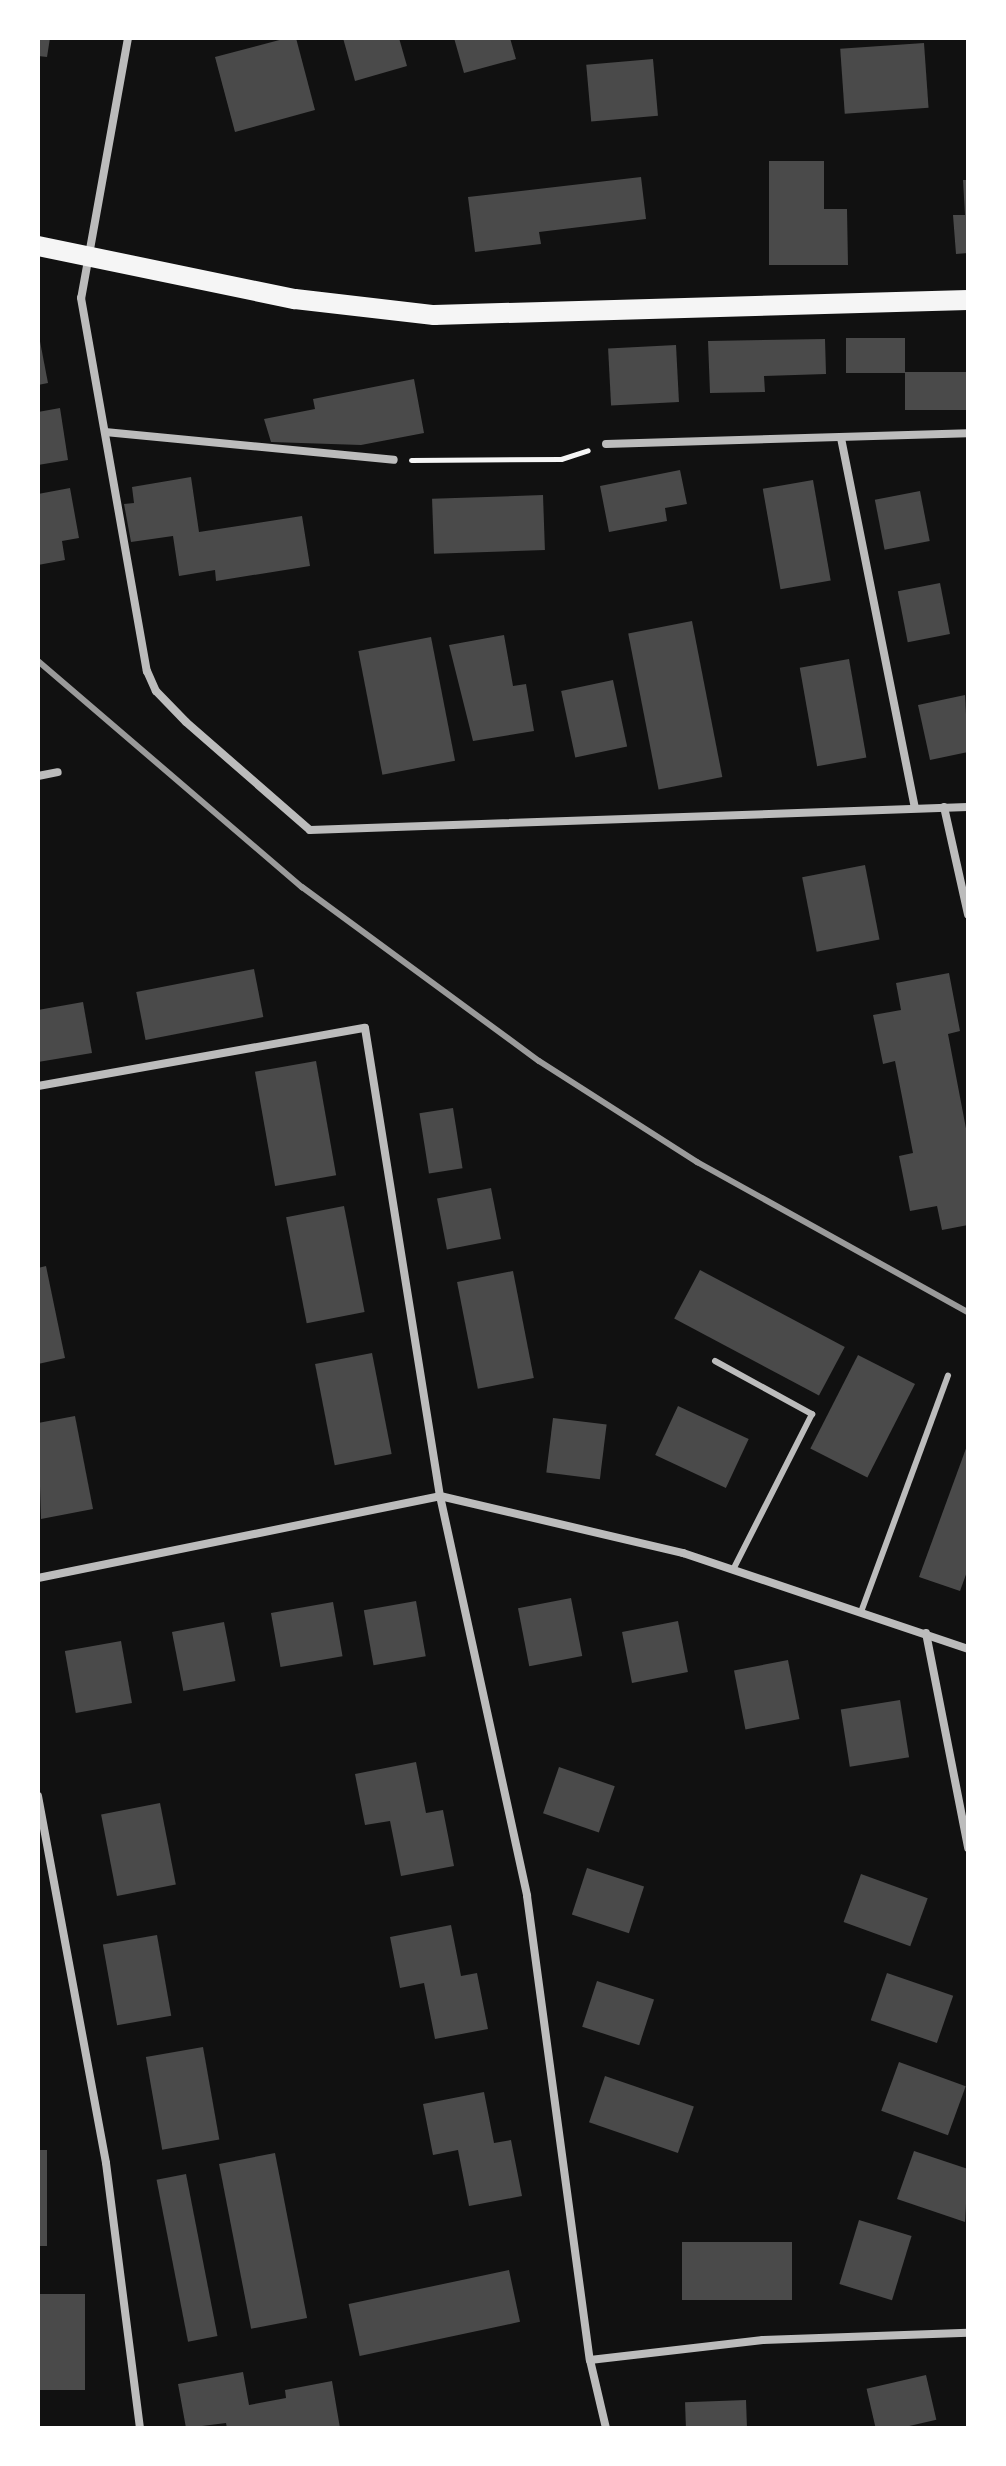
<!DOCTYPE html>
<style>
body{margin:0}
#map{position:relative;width:1006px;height:2466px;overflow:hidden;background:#111;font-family:Manrope,sans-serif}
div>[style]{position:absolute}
.building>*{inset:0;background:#4a4a4a;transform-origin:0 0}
.path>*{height:5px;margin:-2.5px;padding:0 2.5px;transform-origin:2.5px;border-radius:2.5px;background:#f5f5f5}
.service>*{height:6px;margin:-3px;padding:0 3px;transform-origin:3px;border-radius:3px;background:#bcbcbc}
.minor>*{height:8px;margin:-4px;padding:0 4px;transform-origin:4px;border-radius:4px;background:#bcbcbc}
.primary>*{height:20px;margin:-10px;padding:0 10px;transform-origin:10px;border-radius:10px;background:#f5f5f5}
.rail>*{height:6px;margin:-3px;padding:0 3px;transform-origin:3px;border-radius:3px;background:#9a9a9a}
span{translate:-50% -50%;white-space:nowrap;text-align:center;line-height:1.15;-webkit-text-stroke:8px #fff;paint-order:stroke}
.frame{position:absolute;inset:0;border:40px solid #fff;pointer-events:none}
</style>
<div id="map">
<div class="building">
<div style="clip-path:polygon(38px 38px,50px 38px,47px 57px,38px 56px)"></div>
<div style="clip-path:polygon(287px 38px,296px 38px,315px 110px,235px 132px,215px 57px)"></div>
<div style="clip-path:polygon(343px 38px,399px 38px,407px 66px,355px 81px)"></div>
<div style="clip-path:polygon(454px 38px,510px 38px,516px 59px,464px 73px)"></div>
<div style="left:924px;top:43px;width:65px;height:84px;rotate:86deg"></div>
<div style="left:653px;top:59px;width:57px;height:67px;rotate:85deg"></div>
<div style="clip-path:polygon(769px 161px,824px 161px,824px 209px,847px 209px,848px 265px,769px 265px)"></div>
<div style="clip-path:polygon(641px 177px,646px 219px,539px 232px,541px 244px,475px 252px,468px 197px)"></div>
<div style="clip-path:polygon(963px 180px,968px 180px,968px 253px,956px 254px,953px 215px,965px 215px)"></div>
<div style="clip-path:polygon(38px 331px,48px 383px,38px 385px)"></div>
<div style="left:846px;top:338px;width:59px;height:35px"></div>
<div style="clip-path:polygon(825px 339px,826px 374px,764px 376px,765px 392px,710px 393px,708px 341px)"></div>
<div style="left:676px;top:345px;width:57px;height:68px;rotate:87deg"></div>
<div style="left:968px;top:372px;width:38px;height:63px;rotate:90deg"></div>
<div style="clip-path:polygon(414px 379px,424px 433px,361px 445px,271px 442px,264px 419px,315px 409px,313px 399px)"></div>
<div style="clip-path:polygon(60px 408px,68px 460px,38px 465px,38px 412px)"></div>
<div style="clip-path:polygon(680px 470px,687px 504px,665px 508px,667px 521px,609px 532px,600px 486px)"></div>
<div style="clip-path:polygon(191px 477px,199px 532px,302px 516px,310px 566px,216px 581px,215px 570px,179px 576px,173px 536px,131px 542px,124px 504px,134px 503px,132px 487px)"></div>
<div style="left:813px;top:480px;width:102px;height:51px;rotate:80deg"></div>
<div style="clip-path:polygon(70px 488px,79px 538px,62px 541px,65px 560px,38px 565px,38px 494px)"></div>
<div style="left:920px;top:491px;width:51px;height:46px;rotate:79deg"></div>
<div style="left:543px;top:495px;width:55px;height:111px;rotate:88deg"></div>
<div style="left:940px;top:583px;width:52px;height:43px;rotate:79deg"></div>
<div style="left:692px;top:621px;width:159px;height:65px;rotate:79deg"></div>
<div style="clip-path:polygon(504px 635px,513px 686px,526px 684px,534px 731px,473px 741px,449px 645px)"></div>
<div style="left:431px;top:637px;width:126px;height:74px;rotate:79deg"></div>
<div style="left:849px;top:659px;width:100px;height:50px;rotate:80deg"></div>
<div style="left:613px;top:680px;width:68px;height:53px;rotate:78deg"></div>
<div style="clip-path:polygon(965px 695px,968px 752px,930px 760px,918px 705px)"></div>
<div style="left:865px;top:865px;width:76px;height:64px;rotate:79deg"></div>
<div style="left:254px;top:969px;width:49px;height:120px;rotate:79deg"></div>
<div style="clip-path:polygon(949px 973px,960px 1031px,948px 1034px,968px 1139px,968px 1225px,942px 1230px,937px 1206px,910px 1211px,899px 1156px,913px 1153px,895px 1061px,883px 1064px,873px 1015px,901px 1010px,896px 983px)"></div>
<div style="clip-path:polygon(83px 1002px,92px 1053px,38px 1062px,38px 1010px)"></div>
<div style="left:316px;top:1061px;width:116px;height:62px;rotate:80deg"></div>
<div style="left:453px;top:1108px;width:61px;height:34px;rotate:81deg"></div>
<div style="left:491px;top:1188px;width:52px;height:55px;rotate:79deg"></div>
<div style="left:344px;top:1206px;width:108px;height:59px;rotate:79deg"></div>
<div style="clip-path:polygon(46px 1266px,65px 1358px,38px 1364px,38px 1268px)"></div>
<div style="left:700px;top:1270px;width:164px;height:55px;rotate:28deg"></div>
<div style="left:513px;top:1271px;width:109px;height:57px;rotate:79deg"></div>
<div style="left:372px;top:1353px;width:103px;height:58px;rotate:79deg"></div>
<div style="left:858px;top:1355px;width:64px;height:105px;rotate:27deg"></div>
<div style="left:678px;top:1406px;width:78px;height:54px;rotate:25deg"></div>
<div style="clip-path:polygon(75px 1416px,93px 1509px,41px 1519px,38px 1423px)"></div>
<div style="left:553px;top:1418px;width:54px;height:55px;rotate:7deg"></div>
<div style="clip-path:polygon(968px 1443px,968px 1569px,960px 1591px,919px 1577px)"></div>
<div style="left:571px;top:1598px;width:59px;height:54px;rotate:79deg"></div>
<div style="left:416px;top:1601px;width:56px;height:53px;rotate:80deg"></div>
<div style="left:333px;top:1602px;width:55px;height:63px;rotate:80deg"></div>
<div style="left:678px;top:1621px;width:52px;height:57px;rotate:79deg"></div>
<div style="left:224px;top:1622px;width:60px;height:53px;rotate:79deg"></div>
<div style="left:121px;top:1641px;width:63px;height:57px;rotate:80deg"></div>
<div style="left:788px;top:1660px;width:60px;height:55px;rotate:79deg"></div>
<div style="left:900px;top:1700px;width:58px;height:60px;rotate:81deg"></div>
<div style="clip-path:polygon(416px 1762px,426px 1813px,443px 1810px,454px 1866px,401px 1876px,390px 1821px,365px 1825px,355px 1774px)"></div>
<div style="left:559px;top:1767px;width:59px;height:49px;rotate:19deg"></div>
<div style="left:160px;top:1803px;width:83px;height:60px;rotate:79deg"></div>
<div style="left:587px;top:1868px;width:60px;height:49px;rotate:18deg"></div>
<div style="left:861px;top:1874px;width:71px;height:51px;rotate:20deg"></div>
<div style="clip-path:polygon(451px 1925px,461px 1976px,477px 1973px,488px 2029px,435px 2039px,424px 1983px,400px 1988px,390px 1937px)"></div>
<div style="left:157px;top:1935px;width:82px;height:55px;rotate:80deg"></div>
<div style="left:887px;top:1973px;width:70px;height:50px;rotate:19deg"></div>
<div style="left:597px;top:1981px;width:60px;height:48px;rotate:18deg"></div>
<div style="left:203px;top:2047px;width:94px;height:58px;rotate:80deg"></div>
<div style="left:899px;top:2062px;width:71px;height:52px;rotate:20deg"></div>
<div style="left:605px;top:2076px;width:94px;height:49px;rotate:19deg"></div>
<div style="clip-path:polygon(484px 2092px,494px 2143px,511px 2140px,522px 2196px,469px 2206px,458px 2150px,433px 2155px,423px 2104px)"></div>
<div style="left:38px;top:2150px;width:9px;height:96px"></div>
<div style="clip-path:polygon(914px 2151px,968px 2169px,965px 2222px,897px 2199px)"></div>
<div style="left:275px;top:2153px;width:168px;height:57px;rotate:79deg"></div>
<div style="left:186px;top:2174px;width:165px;height:30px;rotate:79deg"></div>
<div style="left:859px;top:2220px;width:55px;height:67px;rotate:17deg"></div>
<div style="left:682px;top:2242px;width:110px;height:58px"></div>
<div style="left:509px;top:2270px;width:53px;height:164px;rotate:78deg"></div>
<div style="left:38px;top:2294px;width:47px;height:96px"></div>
<div style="clip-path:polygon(243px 2372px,249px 2405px,286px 2398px,285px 2390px,332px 2381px,340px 2428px,227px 2428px,226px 2423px,186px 2428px,178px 2384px)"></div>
<div style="left:926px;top:2375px;width:46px;height:61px;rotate:77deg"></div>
<div style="left:746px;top:2400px;width:28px;height:61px;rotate:88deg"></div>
</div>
<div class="path">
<div style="left:411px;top:460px;width:150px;rotate:-0.4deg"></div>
<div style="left:561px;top:459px;width:28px;rotate:-18deg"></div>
</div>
<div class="service">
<div style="left:715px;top:1361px;width:111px;rotate:28.7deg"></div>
<div style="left:812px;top:1414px;width:175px;rotate:116.9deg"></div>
<div style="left:861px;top:1612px;width:252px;rotate:-69.8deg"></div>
</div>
<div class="minor">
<div style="left:128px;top:38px;width:264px;rotate:100.2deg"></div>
<div style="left:81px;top:298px;width:379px;rotate:80deg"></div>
<div style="left:147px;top:671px;width:22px;rotate:66deg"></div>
<div style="left:156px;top:691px;width:43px;rotate:45.9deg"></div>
<div style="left:186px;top:722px;width:164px;rotate:41.1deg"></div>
<div style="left:310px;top:830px;width:658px;rotate:-2deg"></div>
<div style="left:105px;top:432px;width:290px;rotate:5.5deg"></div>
<div style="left:841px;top:438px;width:377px;rotate:78.7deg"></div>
<div style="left:606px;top:444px;width:362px;rotate:-1.7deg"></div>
<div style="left:38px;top:776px;width:20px;rotate:-11deg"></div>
<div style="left:944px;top:807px;width:110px;rotate:77.4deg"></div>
<div style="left:38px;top:1086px;width:332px;rotate:-10.1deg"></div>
<div style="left:365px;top:1028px;width:474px;rotate:80.9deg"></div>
<div style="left:440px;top:1496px;width:409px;rotate:77.7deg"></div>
<div style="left:527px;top:1896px;width:468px;rotate:82.3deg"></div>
<div style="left:590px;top:2360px;width:70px;rotate:76.8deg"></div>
<div style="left:38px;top:1578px;width:410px;rotate:-11.5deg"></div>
<div style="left:440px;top:1496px;width:250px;rotate:13.2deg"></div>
<div style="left:683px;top:1553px;width:301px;rotate:18.6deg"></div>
<div style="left:926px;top:1633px;width:219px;rotate:78.9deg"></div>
<div style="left:38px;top:1796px;width:373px;rotate:79.5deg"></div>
<div style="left:106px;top:2163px;width:267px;rotate:82.7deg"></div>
<div style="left:590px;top:2360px;width:174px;rotate:-6.6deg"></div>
<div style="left:763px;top:2340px;width:205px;rotate:-2deg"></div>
</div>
<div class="primary">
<div style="left:38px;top:246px;width:262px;rotate:11.7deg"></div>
<div style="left:295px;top:299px;width:140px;rotate:6.6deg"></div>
<div style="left:434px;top:315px;width:534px;rotate:-1.61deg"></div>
</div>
<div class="rail">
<div style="left:38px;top:661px;width:348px;rotate:40.6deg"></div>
<div style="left:302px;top:887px;width:294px;rotate:36.3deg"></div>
<div style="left:539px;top:1061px;width:188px;rotate:32.6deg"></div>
<div style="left:697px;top:1162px;width:310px;rotate:29deg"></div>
</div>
<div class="frame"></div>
</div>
